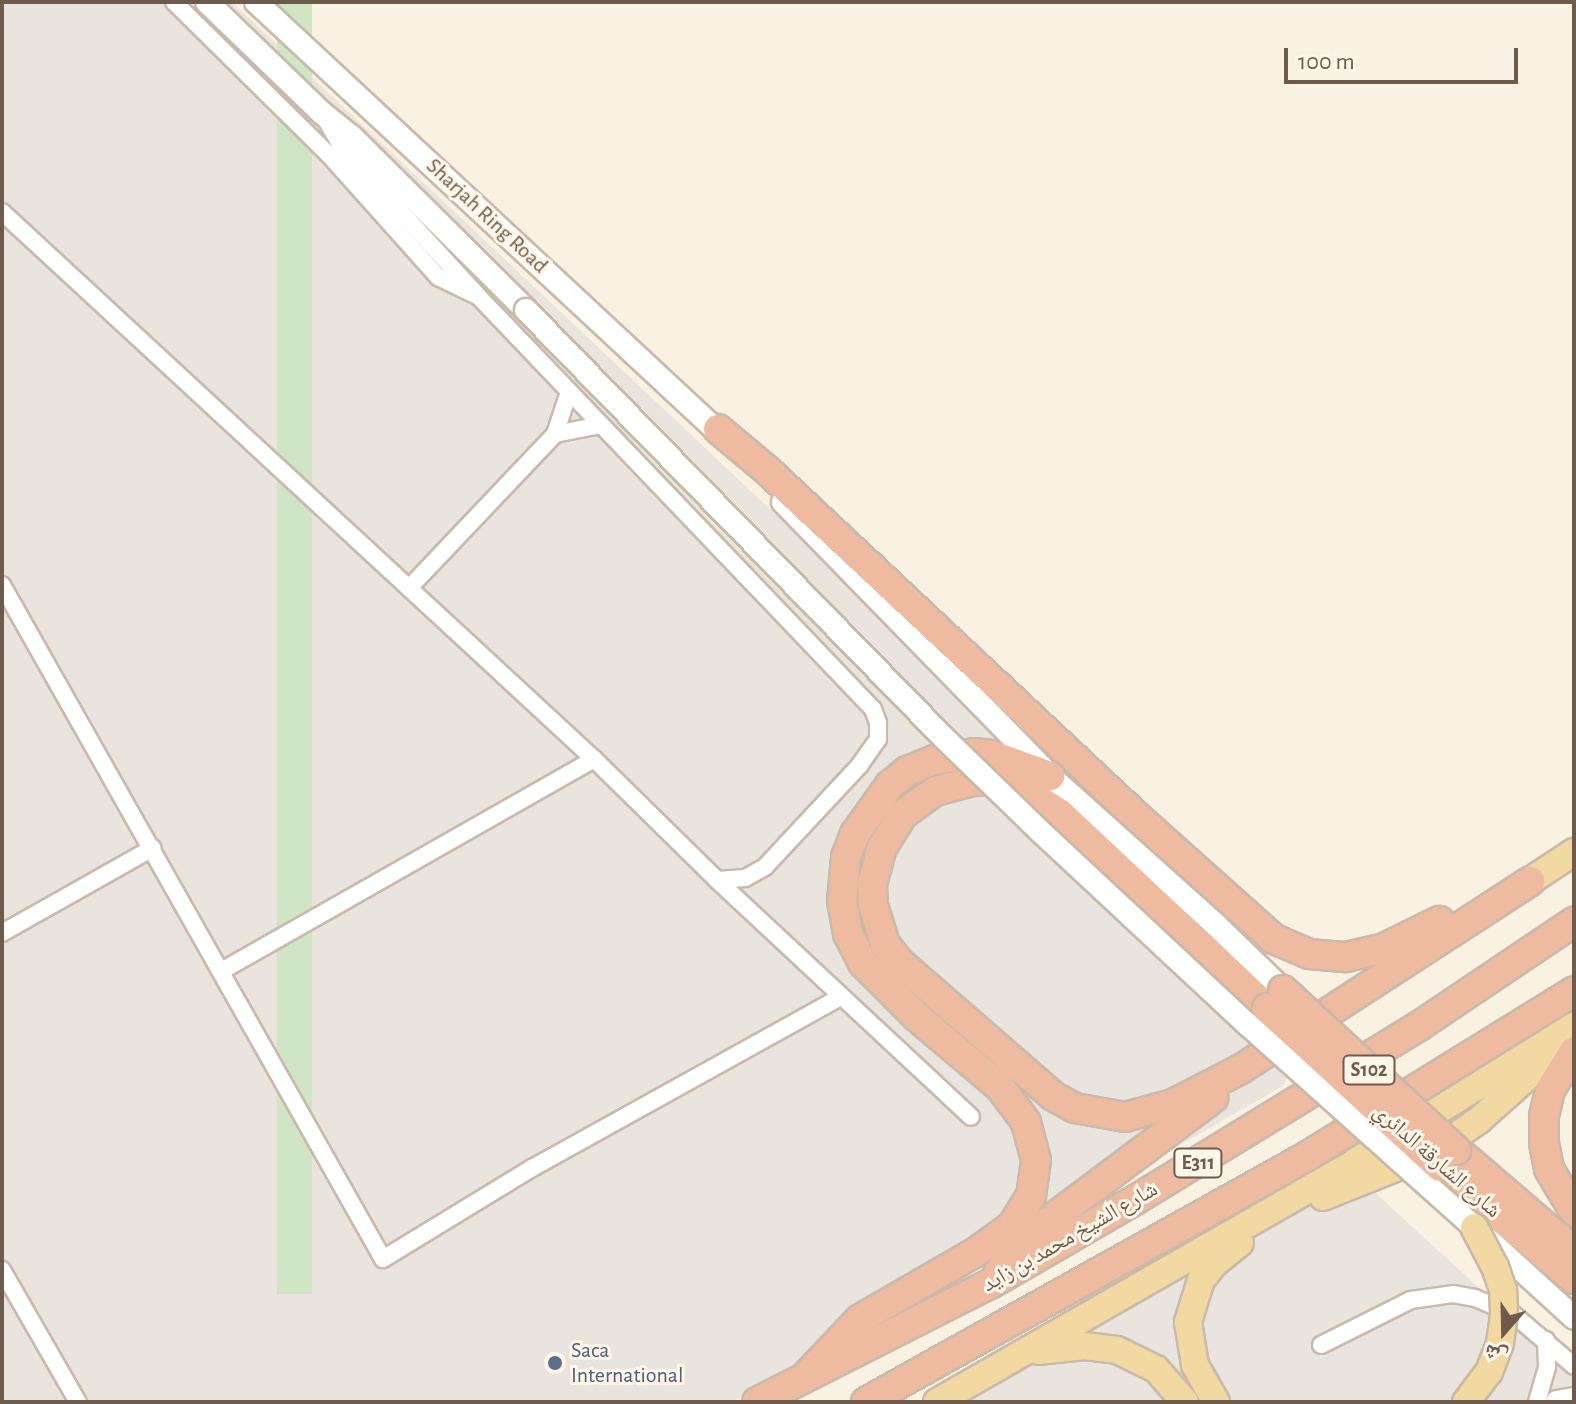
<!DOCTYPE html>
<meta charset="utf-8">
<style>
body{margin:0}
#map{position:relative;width:1576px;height:1404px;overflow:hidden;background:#f9f2e3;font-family:"Alegreya Sans","Noto Naskh Arabic",sans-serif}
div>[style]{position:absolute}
.industrial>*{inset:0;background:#e9e4de}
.green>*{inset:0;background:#cfe5c4;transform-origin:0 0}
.roads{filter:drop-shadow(2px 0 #c9baab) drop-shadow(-2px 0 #c9baab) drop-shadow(0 2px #c9baab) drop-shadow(0 -2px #c9baab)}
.street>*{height:16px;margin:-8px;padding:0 8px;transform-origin:8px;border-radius:8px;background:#fff}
.secondary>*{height:22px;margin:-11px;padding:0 11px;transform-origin:11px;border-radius:11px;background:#fff}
.primary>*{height:26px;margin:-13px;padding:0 13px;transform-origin:13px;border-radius:13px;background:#f2d9a2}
.highway>*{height:28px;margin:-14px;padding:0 14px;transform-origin:14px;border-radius:14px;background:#eebaa0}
.bridges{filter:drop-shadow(2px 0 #c9b9a7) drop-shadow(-2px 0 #c9b9a7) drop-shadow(0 2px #c9b9a7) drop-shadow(0 -2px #c9b9a7)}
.secondary-bridge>*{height:22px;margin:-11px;padding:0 11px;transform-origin:11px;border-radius:11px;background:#fff}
.primary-bridge>*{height:26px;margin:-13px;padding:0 13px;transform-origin:13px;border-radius:13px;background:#f2d9a2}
.highway-bridge>*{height:28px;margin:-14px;padding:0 14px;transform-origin:14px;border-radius:14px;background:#eebaa0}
.dots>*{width:22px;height:22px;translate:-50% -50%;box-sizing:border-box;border:4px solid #fdf6e9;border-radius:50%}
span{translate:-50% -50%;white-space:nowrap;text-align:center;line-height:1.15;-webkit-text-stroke:6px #fdf6e9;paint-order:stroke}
.shield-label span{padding:2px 6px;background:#fdf6e9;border:2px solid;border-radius:6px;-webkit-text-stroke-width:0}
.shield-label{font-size:20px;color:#6f5b4c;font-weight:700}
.street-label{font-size:22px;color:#6f5b4c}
.service-label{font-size:22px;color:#4e5e75}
.left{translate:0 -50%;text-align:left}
.frame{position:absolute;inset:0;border:4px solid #6f5b4c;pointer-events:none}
.north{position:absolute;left:1464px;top:1292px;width:80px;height:80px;-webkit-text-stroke:6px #fdf6e9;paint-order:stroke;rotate:200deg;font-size:22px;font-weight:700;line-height:32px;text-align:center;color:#6f5b4c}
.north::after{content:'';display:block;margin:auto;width:28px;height:36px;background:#6f5b4c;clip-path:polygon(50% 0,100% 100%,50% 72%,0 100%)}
.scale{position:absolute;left:1284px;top:48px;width:234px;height:36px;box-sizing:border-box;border:4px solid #6f5b4c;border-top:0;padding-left:10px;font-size:24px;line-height:28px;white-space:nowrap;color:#6f5b4c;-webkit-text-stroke:6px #fdf6e9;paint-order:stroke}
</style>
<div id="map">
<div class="industrial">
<div style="clip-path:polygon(2px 2px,232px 2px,774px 513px,1310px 1027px,1283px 1086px,732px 1402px,2px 1402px)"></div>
<div style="clip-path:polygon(1357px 1176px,1574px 1375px,1574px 1402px,953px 1402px)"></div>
</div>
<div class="green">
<div style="left:277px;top:2px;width:35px;height:1292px"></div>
</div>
<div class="roads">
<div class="street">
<div style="left:174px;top:2px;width:218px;rotate:44.6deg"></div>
<div style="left:329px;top:155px;width:164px;rotate:48.2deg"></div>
<div style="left:438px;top:277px;width:41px;rotate:25.9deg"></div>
<div style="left:325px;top:118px;width:36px;rotate:60deg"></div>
<div style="left:343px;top:149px;width:200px;rotate:47.4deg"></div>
<div style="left:478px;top:296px;width:571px;rotate:46.28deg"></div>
<div style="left:873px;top:709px;width:15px;rotate:70deg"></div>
<div style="left:878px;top:723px;width:16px;rotate:90deg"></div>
<div style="left:878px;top:739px;width:32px;rotate:125deg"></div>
<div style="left:860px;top:765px;width:139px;rotate:133deg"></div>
<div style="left:765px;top:867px;width:23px;rotate:151deg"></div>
<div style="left:745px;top:878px;width:28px;rotate:176deg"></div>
<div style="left:2px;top:212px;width:806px;rotate:42.74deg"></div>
<div style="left:594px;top:759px;width:173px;rotate:44.5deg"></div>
<div style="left:717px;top:880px;width:347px;rotate:43deg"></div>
<div style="left:555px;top:434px;width:47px;rotate:-11.1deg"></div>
<div style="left:2px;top:585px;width:774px;rotate:60.52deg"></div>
<div style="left:383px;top:1259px;width:175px;rotate:-31.4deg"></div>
<div style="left:532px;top:1168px;width:353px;rotate:-29deg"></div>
<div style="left:409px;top:588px;width:212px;rotate:-46.5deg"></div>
<div style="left:555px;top:434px;width:44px;rotate:-71.6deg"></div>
<div style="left:2px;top:933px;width:173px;rotate:-29.4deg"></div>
<div style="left:223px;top:970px;width:427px;rotate:-29.6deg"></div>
<div style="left:2px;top:1270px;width:152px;rotate:60.1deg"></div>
<div style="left:1321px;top:1345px;width:101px;rotate:-26.6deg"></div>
<div style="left:1411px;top:1300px;width:42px;rotate:-8.1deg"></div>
<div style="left:1453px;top:1294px;width:22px;rotate:10deg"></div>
<div style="left:1475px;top:1298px;width:41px;rotate:22.8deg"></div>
<div style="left:1513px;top:1314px;width:80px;rotate:40.4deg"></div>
<div style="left:1537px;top:1402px;width:36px;rotate:-74deg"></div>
<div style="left:1547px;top:1367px;width:27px;rotate:-92deg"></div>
</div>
<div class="secondary">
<div style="left:207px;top:2px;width:160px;rotate:44deg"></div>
<div style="left:322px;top:113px;width:38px;rotate:39deg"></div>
<div style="left:352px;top:137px;width:245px;rotate:44.8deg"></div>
<div style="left:256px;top:2px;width:645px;rotate:42.93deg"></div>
<div style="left:783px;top:502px;width:383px;rotate:45.7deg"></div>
<div style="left:1050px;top:776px;width:223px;rotate:41.9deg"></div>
<div style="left:1216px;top:925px;width:93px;rotate:44.1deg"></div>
<div style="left:1481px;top:1233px;width:126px;rotate:42.4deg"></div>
<div style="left:1557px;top:1402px;width:17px;rotate:-10deg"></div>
</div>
<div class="primary">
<div style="left:1530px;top:881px;width:53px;rotate:-33.4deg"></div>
<div style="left:1323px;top:1197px;width:97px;rotate:-21.8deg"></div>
<div style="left:1413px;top:1161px;width:30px;rotate:-27deg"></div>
<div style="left:1440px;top:1147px;width:47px;rotate:-34.7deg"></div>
<div style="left:1479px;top:1120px;width:102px;rotate:-41.8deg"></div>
<div style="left:1038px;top:1351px;width:47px;rotate:-6.1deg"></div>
<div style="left:1085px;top:1346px;width:32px;rotate:7deg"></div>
<div style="left:1117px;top:1350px;width:43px;rotate:26deg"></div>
<div style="left:1156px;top:1369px;width:44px;rotate:48.7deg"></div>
<div style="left:937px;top:1402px;width:484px;rotate:-29.8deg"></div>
<div style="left:1357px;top:1161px;width:256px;rotate:-31.9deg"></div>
<div style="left:1216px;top:1402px;width:43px;rotate:-119.6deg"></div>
<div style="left:1195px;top:1365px;width:44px;rotate:-99.2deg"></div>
<div style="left:1188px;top:1322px;width:44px;rotate:-72.8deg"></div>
<div style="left:1201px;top:1280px;width:22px;rotate:-51deg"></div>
<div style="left:1215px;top:1263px;width:32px;rotate:-39deg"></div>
</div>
<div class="highway">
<div style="left:718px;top:429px;width:65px;rotate:40deg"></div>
<div style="left:768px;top:471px;width:502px;rotate:43.14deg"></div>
<div style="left:1134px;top:814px;width:188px;rotate:41.8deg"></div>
<div style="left:1274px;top:939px;width:38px;rotate:23deg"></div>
<div style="left:1309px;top:954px;width:37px;rotate:5deg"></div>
<div style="left:1346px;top:957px;width:37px;rotate:-13deg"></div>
<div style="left:1382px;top:949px;width:64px;rotate:-26.2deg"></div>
<div style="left:1267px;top:1008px;width:285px;rotate:-136.8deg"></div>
<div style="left:1059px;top:813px;width:48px;rotate:-147deg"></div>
<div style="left:1019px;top:787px;width:20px;rotate:-162deg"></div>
<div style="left:1000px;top:781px;width:27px;rotate:180deg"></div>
<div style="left:973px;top:781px;width:39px;rotate:165deg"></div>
<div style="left:935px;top:791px;width:39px;rotate:144deg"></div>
<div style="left:903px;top:814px;width:39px;rotate:122deg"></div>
<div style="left:882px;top:847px;width:39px;rotate:105deg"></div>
<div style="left:872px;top:885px;width:20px;rotate:87deg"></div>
<div style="left:873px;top:905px;width:41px;rotate:72.9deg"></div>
<div style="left:885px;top:944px;width:23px;rotate:52deg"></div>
<div style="left:899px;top:962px;width:204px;rotate:41deg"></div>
<div style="left:1053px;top:1096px;width:25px;rotate:29deg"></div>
<div style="left:1075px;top:1108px;width:51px;rotate:10.2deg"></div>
<div style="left:1125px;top:1117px;width:50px;rotate:-15.2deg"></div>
<div style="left:1173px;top:1104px;width:76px;rotate:-27.2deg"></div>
<div style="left:1241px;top:1069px;width:345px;rotate:-33deg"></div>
<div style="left:1574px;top:1051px;width:46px;rotate:121.6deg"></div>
<div style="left:1550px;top:1090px;width:27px;rotate:103deg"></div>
<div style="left:1544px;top:1116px;width:27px;rotate:90deg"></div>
<div style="left:1544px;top:1143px;width:26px;rotate:79deg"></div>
<div style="left:1549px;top:1169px;width:49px;rotate:59.2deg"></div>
<div style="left:1456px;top:1150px;width:155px;rotate:40.6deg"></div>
<div style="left:1440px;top:1167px;width:175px;rotate:39.9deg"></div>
<div style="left:998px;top:1273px;width:55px;rotate:-48.7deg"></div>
<div style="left:1034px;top:1232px;width:224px;rotate:-36.8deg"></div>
<div style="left:806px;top:1376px;width:79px;rotate:-46.5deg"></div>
<div style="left:860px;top:1319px;width:134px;rotate:-30deg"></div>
<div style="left:976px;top:1252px;width:44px;rotate:-35.8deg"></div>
<div style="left:1012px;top:1226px;width:36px;rotate:-58deg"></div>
<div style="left:1031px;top:1196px;width:36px;rotate:-82deg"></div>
<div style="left:1036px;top:1160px;width:39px;rotate:-105deg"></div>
<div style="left:1026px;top:1122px;width:44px;rotate:-126.6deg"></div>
<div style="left:1000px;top:1087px;width:109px;rotate:-139.9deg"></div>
<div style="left:917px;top:1017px;width:76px;rotate:-135deg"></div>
<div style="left:863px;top:963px;width:33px;rotate:-117deg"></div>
<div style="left:848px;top:934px;width:34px;rotate:-100deg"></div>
<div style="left:842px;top:901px;width:44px;rotate:-84.8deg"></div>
<div style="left:846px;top:857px;width:25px;rotate:-69deg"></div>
<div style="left:855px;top:834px;width:60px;rotate:-54.5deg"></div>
<div style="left:890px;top:785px;width:22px;rotate:-39deg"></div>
<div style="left:907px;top:771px;width:29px;rotate:-22deg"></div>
<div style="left:934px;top:760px;width:41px;rotate:-9.9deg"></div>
<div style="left:974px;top:753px;width:18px;rotate:6deg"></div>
<div style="left:992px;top:755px;width:62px;rotate:19.9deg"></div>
<div style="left:757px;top:1402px;width:263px;rotate:-26.9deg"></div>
<div style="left:992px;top:1283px;width:165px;rotate:-30.1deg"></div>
<div style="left:1135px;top:1200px;width:333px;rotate:-31.5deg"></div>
<div style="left:1419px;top:1026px;width:187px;rotate:-33.9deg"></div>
<div style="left:866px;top:1402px;width:501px;rotate:-29.12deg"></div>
<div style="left:1304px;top:1158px;width:317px;rotate:-31.7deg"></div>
</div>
</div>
<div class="bridges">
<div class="secondary-bridge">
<div style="left:526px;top:310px;width:600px;rotate:45.68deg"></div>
<div style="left:945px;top:739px;width:135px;rotate:44.1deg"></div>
<div style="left:1042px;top:833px;width:279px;rotate:43deg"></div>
<div style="left:1246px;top:1023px;width:306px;rotate:41.8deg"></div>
</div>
<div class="primary-bridge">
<div style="left:1466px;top:1402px;width:38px;rotate:-53deg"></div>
<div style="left:1489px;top:1372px;width:31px;rotate:-69deg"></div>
<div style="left:1500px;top:1343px;width:30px;rotate:-82deg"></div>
<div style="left:1504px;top:1313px;width:23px;rotate:-92deg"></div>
<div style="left:1503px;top:1290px;width:24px;rotate:-109deg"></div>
<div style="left:1495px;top:1267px;width:45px;rotate:-117.7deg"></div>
</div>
<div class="highway-bridge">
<div style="left:1283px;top:990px;width:236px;rotate:42.8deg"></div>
<div style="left:1267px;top:1008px;width:235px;rotate:42.6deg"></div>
</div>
</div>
<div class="dots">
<div style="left:555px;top:1363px;background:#5c6f8a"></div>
</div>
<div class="shield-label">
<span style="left:1369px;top:1070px">S102</span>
<span style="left:1198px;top:1163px">E311</span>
</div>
<div class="street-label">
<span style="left:487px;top:216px;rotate:43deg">Sharjah Ring Road</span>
<span style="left:1437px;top:1161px;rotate:41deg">شارع الشارقة الدائري</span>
<span style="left:1070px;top:1237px;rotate:-30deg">شارع الشيخ محمد بن زايد</span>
</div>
<div class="service-label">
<span class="left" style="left:571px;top:1363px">Saca<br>International</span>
</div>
<div class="frame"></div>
<div class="north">ش</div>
<div class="scale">100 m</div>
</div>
